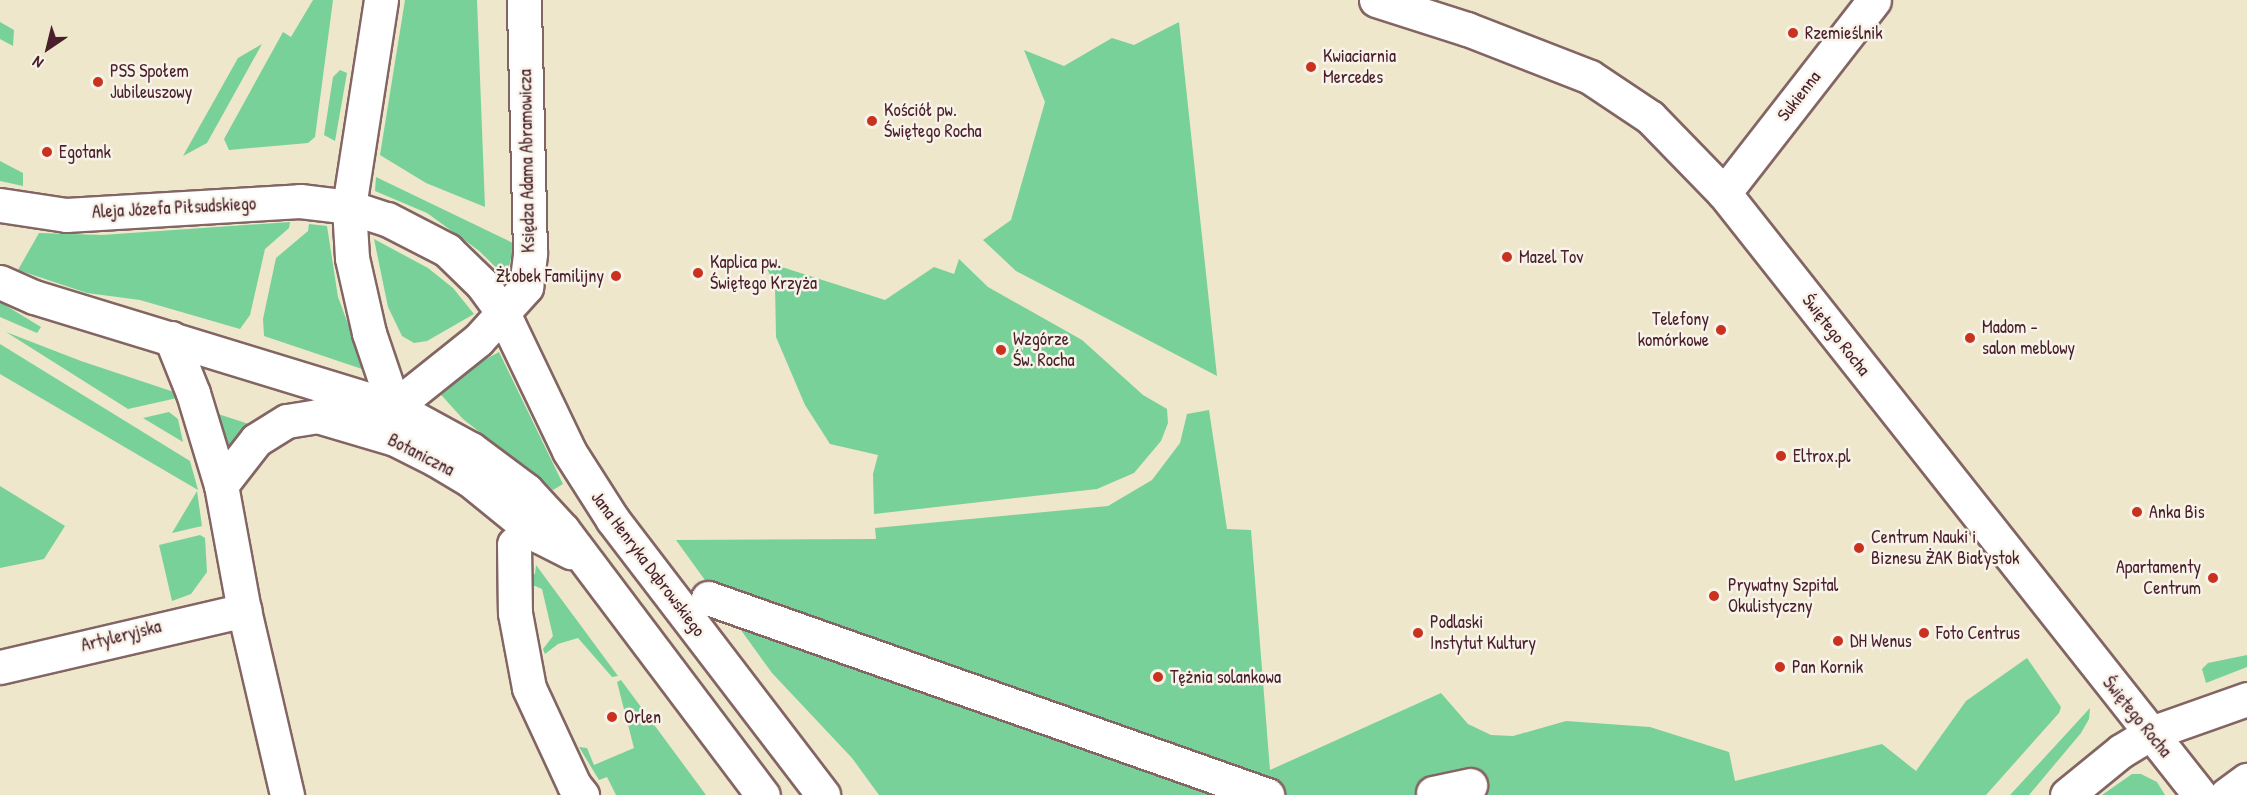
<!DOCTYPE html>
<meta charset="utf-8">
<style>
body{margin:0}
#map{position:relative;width:2247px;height:795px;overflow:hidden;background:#eee7cc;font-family:"Patrick Hand",sans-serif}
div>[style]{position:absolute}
.green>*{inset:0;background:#78d198}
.roads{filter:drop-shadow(2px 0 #836563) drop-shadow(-2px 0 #836563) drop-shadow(0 2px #836563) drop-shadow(0 -2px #836563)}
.minor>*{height:33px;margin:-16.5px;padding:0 16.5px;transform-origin:16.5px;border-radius:16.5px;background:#fff}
.major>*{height:33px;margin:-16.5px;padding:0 16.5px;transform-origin:16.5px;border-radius:16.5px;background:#fff}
.dots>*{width:16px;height:16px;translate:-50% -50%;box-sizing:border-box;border:3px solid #f7f3e8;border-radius:50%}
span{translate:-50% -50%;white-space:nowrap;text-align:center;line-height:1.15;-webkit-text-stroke:5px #f7f3e8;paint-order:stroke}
.poi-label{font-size:18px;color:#4a1f2b}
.left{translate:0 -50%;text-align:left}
.right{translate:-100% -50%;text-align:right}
.street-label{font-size:18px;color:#4a1f2b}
.north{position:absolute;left:18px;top:18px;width:60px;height:60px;-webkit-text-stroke:4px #f7f3e8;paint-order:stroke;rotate:215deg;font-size:16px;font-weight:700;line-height:24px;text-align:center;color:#4a1f2b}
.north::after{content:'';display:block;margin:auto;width:21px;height:27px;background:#4a1f2b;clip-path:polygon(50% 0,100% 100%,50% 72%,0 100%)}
</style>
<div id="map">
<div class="green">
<div style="clip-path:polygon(313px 0,333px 0,315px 137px,308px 143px,229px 150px,224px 139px,283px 32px,291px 37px)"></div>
<div style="clip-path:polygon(405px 0,477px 0,485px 207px,426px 183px,380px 155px)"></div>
<div style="clip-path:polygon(0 22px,14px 30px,13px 46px,0 39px)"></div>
<div style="clip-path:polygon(1179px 22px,1217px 376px,1016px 271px,983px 240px,1011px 220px,1045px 102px,1024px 50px,1064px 66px,1112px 38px,1134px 45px)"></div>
<div style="clip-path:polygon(262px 44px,207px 143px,183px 156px,238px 58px)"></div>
<div style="clip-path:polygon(340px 70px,347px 73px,335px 141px,324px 135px,333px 77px)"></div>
<div style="clip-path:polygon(0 161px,23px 173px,23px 186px,0 181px)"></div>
<div style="clip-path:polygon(376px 177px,515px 244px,506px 277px,478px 250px,427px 213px,375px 191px)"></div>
<div style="clip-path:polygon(290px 222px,289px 228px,265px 249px,250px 315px,240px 329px,140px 300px,87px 293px,18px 270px,39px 233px,102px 235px)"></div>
<div style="clip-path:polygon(309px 224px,327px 226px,338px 297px,365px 370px,264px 336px,263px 319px,276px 258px,308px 231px)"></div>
<div style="clip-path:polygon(374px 239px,428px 268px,453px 288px,474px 314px,427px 341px,414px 343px,402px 336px,388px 307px)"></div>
<div style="clip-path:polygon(959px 259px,988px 287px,1082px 340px,1143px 395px,1167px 409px,1168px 423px,1161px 441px,1134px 473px,1097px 489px,874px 514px,873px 474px,878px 455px,830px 444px,805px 405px,776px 337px,775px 285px,763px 261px,885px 300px,934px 267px,954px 274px)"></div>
<div style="clip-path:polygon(0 302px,41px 327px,37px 333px,0 317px)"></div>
<div style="clip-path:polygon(6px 332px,81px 361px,186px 396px,128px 409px)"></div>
<div style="clip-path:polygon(0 344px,190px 461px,198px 490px,0 374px)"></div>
<div style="clip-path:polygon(499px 352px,563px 484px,553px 490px,463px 419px,434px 387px)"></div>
<div style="clip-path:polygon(1209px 410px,1227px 529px,1251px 530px,1270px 770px,1441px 693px,1468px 724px,1491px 735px,1513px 736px,1566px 721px,1650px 727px,1729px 752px,1735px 781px,1882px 744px,1916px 771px,1966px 701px,2027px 658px,2061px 707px,2059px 713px,1986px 795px,879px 795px,852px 758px,772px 673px,676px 540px,876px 539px,875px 528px,1108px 506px,1152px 480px,1180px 443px,1187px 414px)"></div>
<div style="clip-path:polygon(169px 412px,178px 419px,183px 442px,143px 418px)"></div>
<div style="clip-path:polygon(212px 412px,255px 426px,230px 457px)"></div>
<div style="clip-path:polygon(0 486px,65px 526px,44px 559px,0 568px)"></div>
<div style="clip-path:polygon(197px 491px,202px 526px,172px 533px)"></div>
<div style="clip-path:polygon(200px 535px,205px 538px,207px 572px,191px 594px,172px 601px,159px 545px)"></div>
<div style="clip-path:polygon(536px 565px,618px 676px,612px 677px,578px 638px,558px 644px,545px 654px,543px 649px,553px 636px,542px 589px,528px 583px,527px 574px,535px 574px)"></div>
<div style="clip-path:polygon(2247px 655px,2247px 667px,2206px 683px,2202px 669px,2208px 663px)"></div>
<div style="clip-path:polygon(621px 680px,706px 795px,616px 795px,607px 777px,599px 780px,579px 747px,587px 748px,594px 765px,634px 748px,617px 682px)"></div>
<div style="clip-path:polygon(2090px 708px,2089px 719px,2081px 733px,2029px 795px,2010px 795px)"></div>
<div style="clip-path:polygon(2132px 774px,2141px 774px,2157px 782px,2165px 795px,2102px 795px)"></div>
</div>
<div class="roads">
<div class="minor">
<div style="left:381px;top:0;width:209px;rotate:98.8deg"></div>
<div style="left:349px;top:207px;width:51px;rotate:86.6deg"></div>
<div style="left:352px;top:258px;width:77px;rotate:77.2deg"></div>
<div style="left:369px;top:333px;width:78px;rotate:71.3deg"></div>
<div style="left:394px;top:407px;width:107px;rotate:-38.6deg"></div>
<div style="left:478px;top:340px;width:72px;rotate:-47.8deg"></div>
<div style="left:526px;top:287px;width:35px;rotate:-83deg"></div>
<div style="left:530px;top:252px;width:252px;rotate:-91.4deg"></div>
<div style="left:1376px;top:0;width:96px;rotate:17.7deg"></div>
<div style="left:1467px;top:29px;width:132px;rotate:21.3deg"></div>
<div style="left:1590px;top:77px;width:72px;rotate:33.7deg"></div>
<div style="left:1650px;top:117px;width:106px;rotate:45.8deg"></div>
<div style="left:1724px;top:193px;width:767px;rotate:51.67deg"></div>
<div style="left:1724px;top:193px;width:244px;rotate:-52.1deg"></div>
<div style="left:514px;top:544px;width:69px;rotate:89.2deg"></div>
<div style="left:515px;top:613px;width:76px;rotate:79.4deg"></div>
<div style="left:529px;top:688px;width:107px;rotate:65.1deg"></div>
<div style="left:574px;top:785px;width:13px;rotate:51deg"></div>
<div style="left:708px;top:598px;width:593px;rotate:19.41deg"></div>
<div style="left:0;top:667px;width:251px;rotate:-13.1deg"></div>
<div style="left:1433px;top:793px;width:38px;rotate:-12deg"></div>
<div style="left:2067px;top:795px;width:70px;rotate:-39.2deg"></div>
<div style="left:2121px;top:751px;width:35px;rotate:-31deg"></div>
<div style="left:2151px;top:733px;width:102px;rotate:-19.5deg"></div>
<div style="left:2226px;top:795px;width:26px;rotate:-36deg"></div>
</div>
<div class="major">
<div style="left:0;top:205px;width:67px;rotate:8.6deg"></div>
<div style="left:66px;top:215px;width:234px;rotate:-3.4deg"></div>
<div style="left:300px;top:201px;width:49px;rotate:7deg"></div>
<div style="left:349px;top:207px;width:40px;rotate:18deg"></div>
<div style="left:387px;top:219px;width:68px;rotate:27.3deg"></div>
<div style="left:447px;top:250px;width:49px;rotate:44.2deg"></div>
<div style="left:482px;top:284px;width:36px;rotate:54deg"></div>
<div style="left:503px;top:313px;width:153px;rotate:64.4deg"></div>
<div style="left:569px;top:451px;width:82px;rotate:57.5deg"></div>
<div style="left:613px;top:520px;width:346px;rotate:52.6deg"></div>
<div style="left:0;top:282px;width:37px;rotate:24deg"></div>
<div style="left:34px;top:297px;width:376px;rotate:17deg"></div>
<div style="left:394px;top:407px;width:88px;rotate:28.6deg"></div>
<div style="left:471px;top:449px;width:69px;rotate:36.7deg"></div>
<div style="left:526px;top:490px;width:54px;rotate:47.2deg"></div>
<div style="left:563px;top:530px;width:332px;rotate:53deg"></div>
<div style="left:171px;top:338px;width:59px;rotate:68.2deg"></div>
<div style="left:193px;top:393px;width:96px;rotate:73.1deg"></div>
<div style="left:221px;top:485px;width:127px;rotate:79.6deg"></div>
<div style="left:244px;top:610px;width:190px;rotate:76.9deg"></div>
<div style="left:221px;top:485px;width:57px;rotate:-52.1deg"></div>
<div style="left:256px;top:440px;width:36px;rotate:-32deg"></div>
<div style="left:287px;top:421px;width:30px;rotate:-9deg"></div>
<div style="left:317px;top:416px;width:81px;rotate:16.4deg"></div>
<div style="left:395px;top:439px;width:45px;rotate:26.6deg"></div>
<div style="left:435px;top:459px;width:41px;rotate:31deg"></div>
<div style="left:470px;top:480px;width:89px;rotate:39.1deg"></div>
<div style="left:539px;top:536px;width:36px;rotate:27deg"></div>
</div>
</div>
<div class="dots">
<div style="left:1793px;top:33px;background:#c8321e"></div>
<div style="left:1311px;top:67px;background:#c8321e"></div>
<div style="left:98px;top:82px;background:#c8321e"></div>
<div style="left:872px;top:121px;background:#c8321e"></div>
<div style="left:47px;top:152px;background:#c8321e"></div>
<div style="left:1507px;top:257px;background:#c8321e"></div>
<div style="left:698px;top:273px;background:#c8321e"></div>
<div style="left:616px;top:276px;background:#c8321e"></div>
<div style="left:1721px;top:330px;background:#c8321e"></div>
<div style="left:1970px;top:338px;background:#c8321e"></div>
<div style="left:1001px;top:350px;background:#c8321e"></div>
<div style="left:1781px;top:456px;background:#c8321e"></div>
<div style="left:2137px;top:512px;background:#c8321e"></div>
<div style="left:1859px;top:548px;background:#c8321e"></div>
<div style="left:2213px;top:578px;background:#c8321e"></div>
<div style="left:1714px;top:596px;background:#c8321e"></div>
<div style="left:1418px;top:633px;background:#c8321e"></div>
<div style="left:1924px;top:633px;background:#c8321e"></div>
<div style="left:1838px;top:641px;background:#c8321e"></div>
<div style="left:1780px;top:667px;background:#c8321e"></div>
<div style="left:1158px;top:677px;background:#c8321e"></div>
<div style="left:612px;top:717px;background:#c8321e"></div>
</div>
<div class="poi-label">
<span class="left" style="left:1805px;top:33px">Rzemieślnik</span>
<span class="left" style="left:1323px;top:67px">Kwiaciarnia<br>Mercedes</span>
<span class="left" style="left:110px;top:82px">PSS Społem<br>Jubileuszowy</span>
<span class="left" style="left:884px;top:121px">Kościół pw.<br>Świętego Rocha</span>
<span class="left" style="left:59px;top:152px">Egotank</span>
<span class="left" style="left:1519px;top:257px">Mazel Tov</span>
<span class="left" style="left:710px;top:273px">Kaplica pw.<br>Świętego Krzyża</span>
<span class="right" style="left:604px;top:276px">Żłobek Familijny</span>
<span class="right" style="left:1709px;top:330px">Telefony<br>komórkowe</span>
<span class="left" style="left:1982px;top:338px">Madom -<br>salon meblowy</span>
<span class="left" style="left:1013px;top:350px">Wzgórze<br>Św. Rocha</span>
<span class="left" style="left:1793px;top:456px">Eltrox.pl</span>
<span class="left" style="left:2149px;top:512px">Anka Bis</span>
<span class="left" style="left:1871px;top:548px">Centrum Nauki i<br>Biznesu ŻAK Białystok</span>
<span class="right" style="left:2201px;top:578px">Apartamenty<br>Centrum</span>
<span class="left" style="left:1728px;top:596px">Prywatny Szpital<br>Okulistyczny</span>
<span class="left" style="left:1430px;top:633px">Podlaski<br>Instytut Kultury</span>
<span class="left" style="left:1936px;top:633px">Foto Centrus</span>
<span class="left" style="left:1850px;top:641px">DH Wenus</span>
<span class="left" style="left:1792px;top:667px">Pan Kornik</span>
<span class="left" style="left:1170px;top:677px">Tężnia solankowa</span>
<span class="left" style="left:624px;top:717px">Orlen</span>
</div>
<div class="street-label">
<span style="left:1799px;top:96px;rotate:-52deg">Sukienna</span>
<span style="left:527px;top:161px;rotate:-91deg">Księdza Adama Abramowicza</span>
<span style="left:174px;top:208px;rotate:-3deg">Aleja Józefa Piłsudskiego</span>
<span style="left:1836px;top:335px;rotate:52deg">Świętego Rocha</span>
<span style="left:421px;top:455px;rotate:27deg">Botaniczna</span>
<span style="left:648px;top:564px;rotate:53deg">Jana Henryka Dąbrowskiego</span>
<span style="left:121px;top:636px;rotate:-14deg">Artyleryjska</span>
<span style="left:2137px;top:717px;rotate:51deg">Świętego Rocha</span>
</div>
<div class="north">N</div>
</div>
